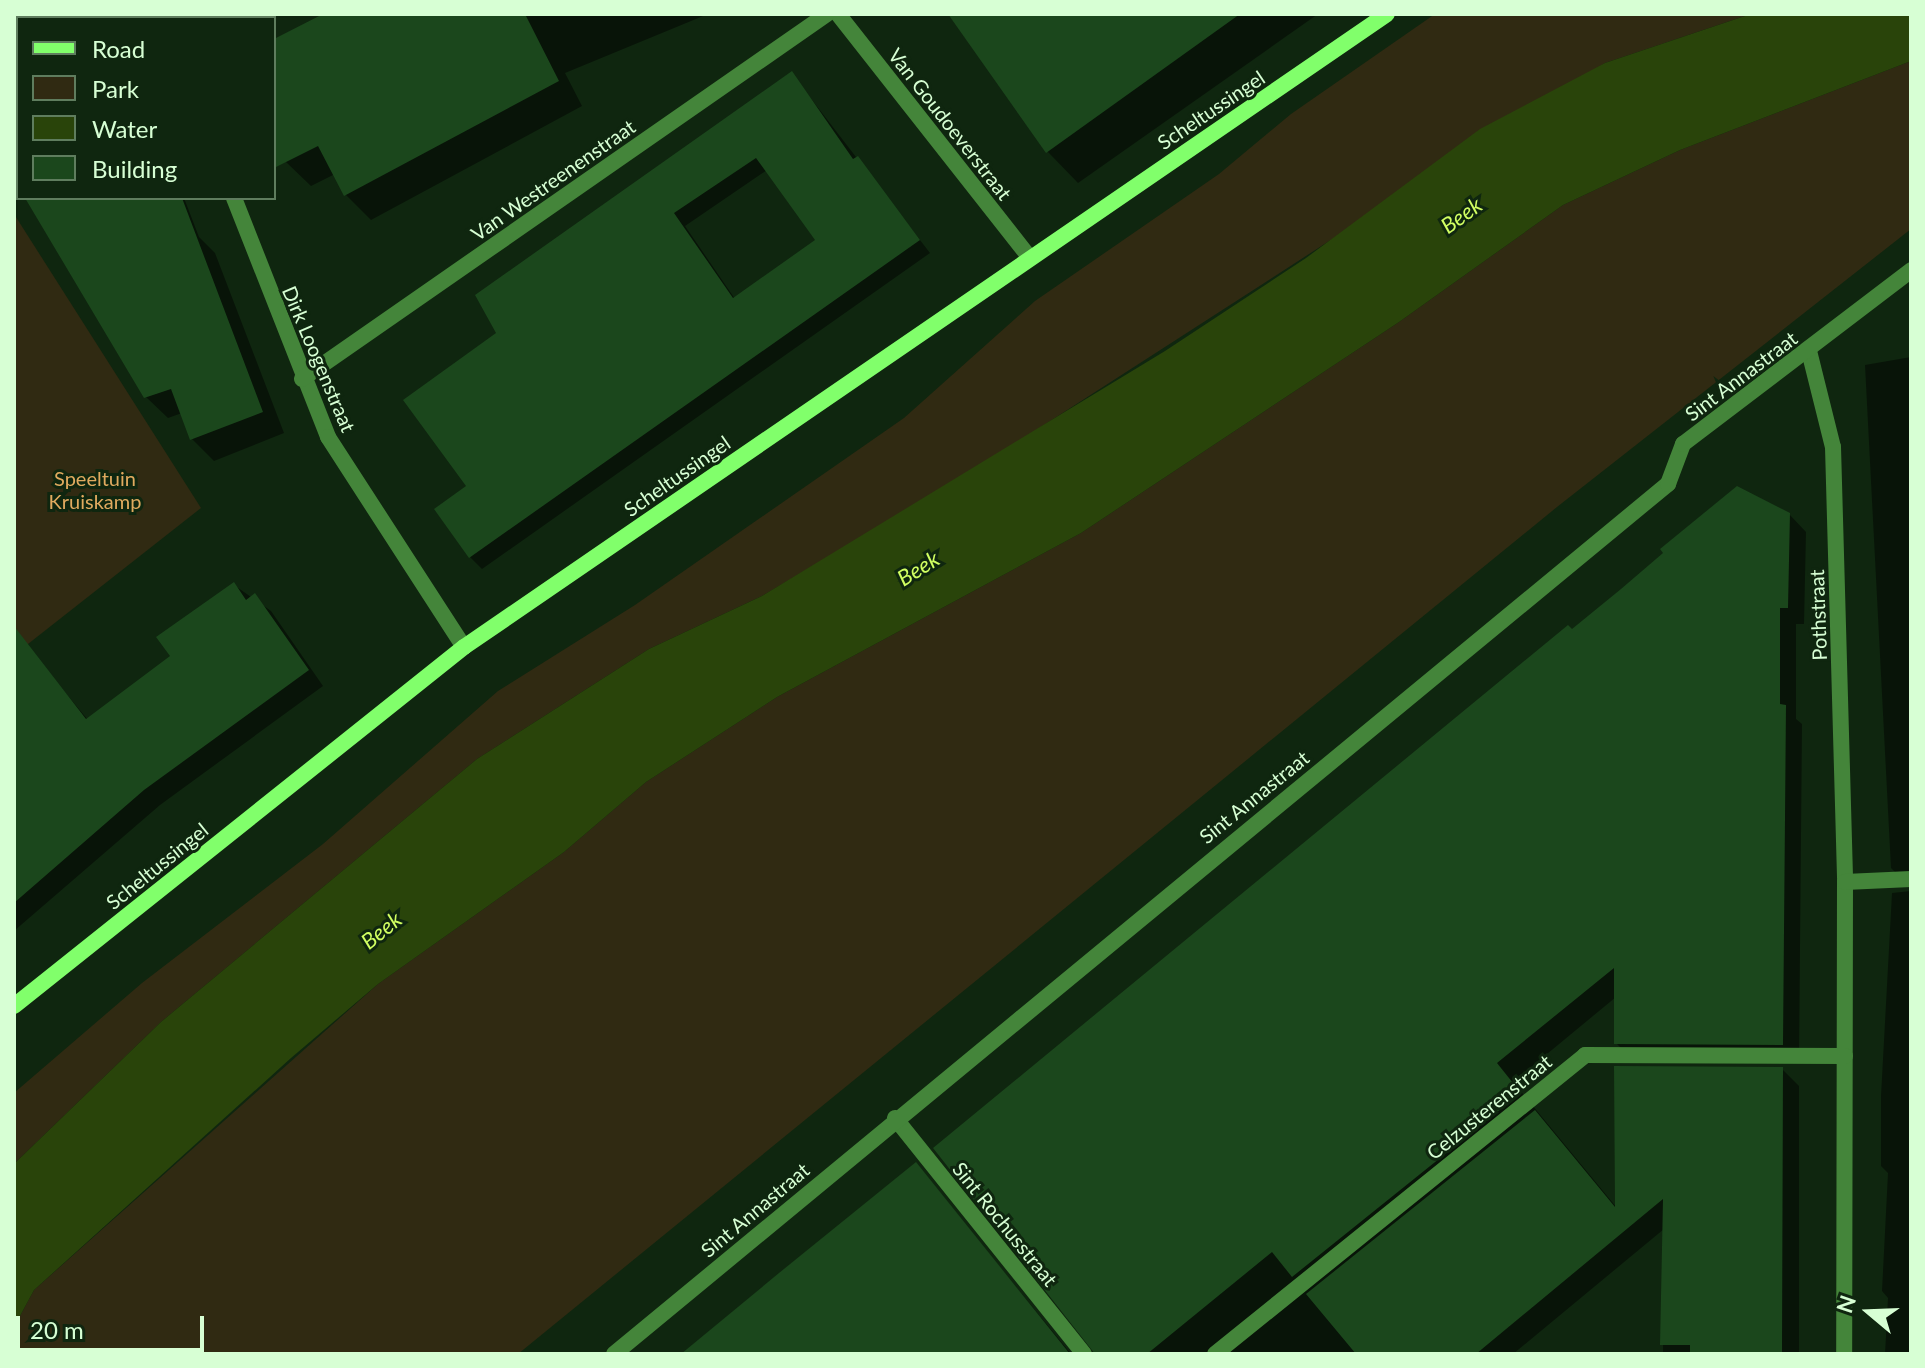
<!DOCTYPE html>
<style>
body{margin:0}
#map{position:relative;width:1925px;height:1368px;overflow:hidden;background:#0f260f;font-family:Lato,sans-serif}
div>[style]{position:absolute}
.green>*{inset:0;background:#302a12}
.water>*{inset:0;background:#29440a}
.shadow>*{inset:0;background:#0007}
.building>*{inset:0;background:#1b471c}
.street>*{height:16px;margin:-8px;padding:0 8px;transform-origin:8px;border-radius:8px;background:#44853a}
.secondary>*{height:16px;margin:-8px;padding:0 8px;transform-origin:8px;border-radius:8px;background:#81ff6b}
span{translate:-50% -50%;white-space:nowrap;text-align:center;line-height:1.15;-webkit-text-stroke:6px #0f260f;paint-order:stroke}
.street-label{font-size:20px;color:#d7ffd4}
.park-label{font-size:20px;color:#e0aa5f}
.water-label{font-size:22px;color:#d1ff62;font-style:italic}
.frame{position:absolute;inset:0;border:16px solid #d7ffd4;pointer-events:none}
.legend{position:absolute;left:16px;top:16px;width:260px;height:184px;box-sizing:border-box;background:#0f260f;border:2px solid #5f7d5e;margin:0;padding:10px 14px;list-style:none;font-size:24px;color:#d7ffd4}
.legend li{display:flex;align-items:center;gap:16px;height:40px}
.legend b{width:40px;border:2px solid #5f7d5e}
.north{position:absolute;left:1829px;top:1272px;width:80px;height:80px;-webkit-text-stroke:6px #0f260f;paint-order:stroke;rotate:289deg;font-size:22px;font-weight:700;line-height:32px;text-align:center;color:#d7ffd4}
.north::after{content:'';display:block;margin:auto;width:28px;height:36px;background:#d7ffd4;clip-path:polygon(50% 0,100% 100%,50% 72%,0 100%)}
.scale{position:absolute;left:16px;top:1316px;width:188px;height:36px;box-sizing:border-box;border:4px solid #d7ffd4;border-top:0;padding-left:10px;font-size:24px;line-height:28px;white-space:nowrap;color:#d7ffd4;-webkit-text-stroke:6px #0f260f;paint-order:stroke}
</style>
<div id="map">
<div class="green">
<div style="clip-path:polygon(1435px 14px,1751px 14px,1605px 63px,965px 476px,762px 596px,649px 649px,477px 759px,161px 1022px,14px 1164px,14px 1093px,142px 983px,323px 844px,498px 691px,635px 605px,904px 418px,1035px 301px,1219px 174px,1291px 114px)"></div>
<div style="clip-path:polygon(1911px 61px,1911px 229px,1557px 507px,518px 1354px,14px 1354px,14px 1327px,34px 1290px,378px 984px,564px 852px,646px 782px,777px 697px,1081px 533px,1399px 322px,1563px 205px,1680px 150px)"></div>
<div style="clip-path:polygon(14px 214px,201px 508px,14px 655px)"></div>
</div>
<div class="water">
<div style="clip-path:polygon(1751px 14px,1911px 14px,1911px 61px,1680px 150px,1563px 205px,1399px 322px,1081px 533px,777px 697px,646px 782px,564px 852px,378px 984px,291px 1058px,34px 1290px,14px 1327px,14px 1164px,161px 1022px,477px 759px,649px 649px,762px 596px,1165px 351px,1306px 258px,1480px 129px,1605px 63px)"></div>
</div>
<div class="shadow">
<div style="clip-path:polygon(14px 14px,117px 18px,18px 18px,18px 162px)"></div>
<div style="clip-path:polygon(325px 14px,708px 14px,565px 73px,582px 106px,371px 220px,346px 195px,335px 174px,311px 186px,286px 162px,274px 137px,274px 41px)"></div>
<div style="clip-path:polygon(949px 14px,1318px 14px,1078px 183px,1048px 152px)"></div>
<div style="clip-path:polygon(evenodd,792px 74px,930px 253px,482px 569px,470px 557px,469px 487px,499px 333px,792px 74px,767px 170px,818px 240px,735px 299px,685px 226px,767px 170px)"></div>
<div style="clip-path:polygon(39px 198px,184px 198px,199px 237px,215px 253px,284px 433px,214px 461px,192px 439px,182px 413px,168px 418px,146px 397px)"></div>
<div style="clip-path:polygon(1911px 357px,1911px 888px,1891px 868px,1865px 365px)"></div>
<div style="clip-path:polygon(1789px 514px,1806px 532px,1804px 624px,1796px 624px,1796px 719px,1802px 724px,1799px 1061px,1633px 1060px,1616px 1043px,1616px 997px,1513px 1082px,1617px 1208px,1782px 1069px,1799px 1086px,1799px 1354px,1663px 1354px,1664px 1229px,1513px 1354px,1094px 1354px,1572px 631px)"></div>
<div style="clip-path:polygon(234px 585px,271px 611px,323px 686px,160px 805px,14px 931px,14px 679px,39px 661px,88px 720px,173px 657px)"></div>
<div style="clip-path:polygon(1911px 891px,1911px 1354px,1885px 1354px,1888px 1298px,1882px 1291px,1888px 1173px,1881px 1166px,1881px 1096px,1892px 893px)"></div>
<div style="clip-path:polygon(916px 1165px,1071px 1354px,684px 1354px)"></div>
</div>
<div class="building">
<div style="clip-path:polygon(323px 14px,525px 14px,559px 81px,344px 196px,318px 146px,274px 168px,274px 39px)"></div>
<div style="clip-path:polygon(948px 14px,1240px 14px,1046px 153px)"></div>
<div style="clip-path:polygon(evenodd,792px 71px,853px 159px,858px 156px,920px 240px,469px 558px,434px 509px,466px 486px,403px 400px,496px 333px,475px 295px,792px 71px,756px 158px,815px 240px,733px 298px,674px 213px,756px 158px)"></div>
<div style="clip-path:polygon(25px 198px,182px 198px,263px 412px,190px 440px,171px 389px,144px 398px)"></div>
<div style="clip-path:polygon(1737px 486px,1790px 513px,1788px 608px,1780px 608px,1780px 704px,1786px 705px,1783px 1045px,1614px 1044px,1614px 968px,1497px 1063px,1521px 1093px,1292px 1277px,1272px 1252px,1147px 1354px,1095px 1354px,933px 1148px,1568px 625px,1572px 629px,1621px 589px,1663px 553px,1660px 549px)"></div>
<div style="clip-path:polygon(234px 582px,246px 600px,255px 593px,309px 670px,144px 790px,14px 903px,14px 626px,86px 719px,170px 656px,156px 637px)"></div>
<div style="clip-path:polygon(1614px 1066px,1783px 1067px,1782px 1354px,1690px 1354px,1690px 1345px,1660px 1345px,1663px 1199px,1476px 1354px,1356px 1354px,1306px 1294px,1535px 1110px,1615px 1207px)"></div>
<div style="clip-path:polygon(916px 1162px,1070px 1354px,681px 1354px,779px 1273px)"></div>
</div>
<div class="street">
<div style="left:164px;top:14px;width:4px;rotate:76deg"></div>
<div style="left:838px;top:14px;width:310px;rotate:51.8deg"></div>
<div style="left:234px;top:198px;width:257px;rotate:68.5deg"></div>
<div style="left:328px;top:437px;width:250px;rotate:57.1deg"></div>
<div style="left:1809px;top:351px;width:99px;rotate:76deg"></div>
<div style="left:1833px;top:447px;width:435px;rotate:88.4deg"></div>
<div style="left:1845px;top:882px;width:472px;rotate:90.1deg"></div>
<div style="left:302px;top:379px;width:639px;rotate:-34.81deg"></div>
<div style="left:1845px;top:882px;width:66px;rotate:-2.6deg"></div>
<div style="left:895px;top:1118px;width:302px;rotate:51.3deg"></div>
<div style="left:614px;top:1354px;width:1367px;rotate:-39.54deg"></div>
<div style="left:1668px;top:484px;width:43px;rotate:-69.4deg"></div>
<div style="left:1683px;top:444px;width:287px;rotate:-37.3deg"></div>
<div style="left:1215px;top:1354px;width:476px;rotate:-38.9deg"></div>
<div style="left:1585px;top:1055px;width:260px;rotate:0.2deg"></div>
</div>
<div class="secondary">
<div style="left:14px;top:1006px;width:576px;rotate:-38.58deg"></div>
<div style="left:464px;top:647px;width:1119px;rotate:-34.44deg"></div>
</div>
<div class="street-label">
<span style="left:1211px;top:110px;rotate:-34deg">Scheltussingel</span>
<span style="left:950px;top:124px;rotate:52deg">Van Goudoeverstraat</span>
<span style="left:553px;top:180px;rotate:-35deg">Van Westreenenstraat</span>
<span style="left:319px;top:359px;rotate:67deg">Dirk Loogenstraat</span>
<span style="left:1741px;top:376px;rotate:-37deg">Sint Annastraat</span>
<span style="left:677px;top:476px;rotate:-35deg">Scheltussingel</span>
<span style="left:1818px;top:615px;rotate:-92deg">Pothstraat</span>
<span style="left:1254px;top:797px;rotate:-39deg">Sint Annastraat</span>
<span style="left:157px;top:866px;rotate:-39deg">Scheltussingel</span>
<span style="left:1489px;top:1107px;rotate:-39deg">Celzusterenstraat</span>
<span style="left:755px;top:1210px;rotate:-40deg">Sint Annastraat</span>
<span style="left:1005px;top:1224px;rotate:51deg">Sint Rochusstraat</span>
</div>
<div class="park-label">
<span style="left:95px;top:490px">Speeltuin<br>Kruiskamp</span>
</div>
<div class="water-label">
<span style="left:1461px;top:215px;rotate:-36deg">Beek</span>
<span style="left:918px;top:568px;rotate:-32deg">Beek</span>
<span style="left:381px;top:930px;rotate:-39deg">Beek</span>
</div>
<div class="frame"></div>
<ul class="legend">
<li><b style="height:10px;background:#81ff6b"></b>Road</li>
<li><b style="height:22px;background:#302a12"></b>Park</li>
<li><b style="height:22px;background:#29440a"></b>Water</li>
<li><b style="height:22px;background:#1b471c"></b>Building</li>
</ul>
<div class="north">N</div>
<div class="scale">20 m</div>
</div>
